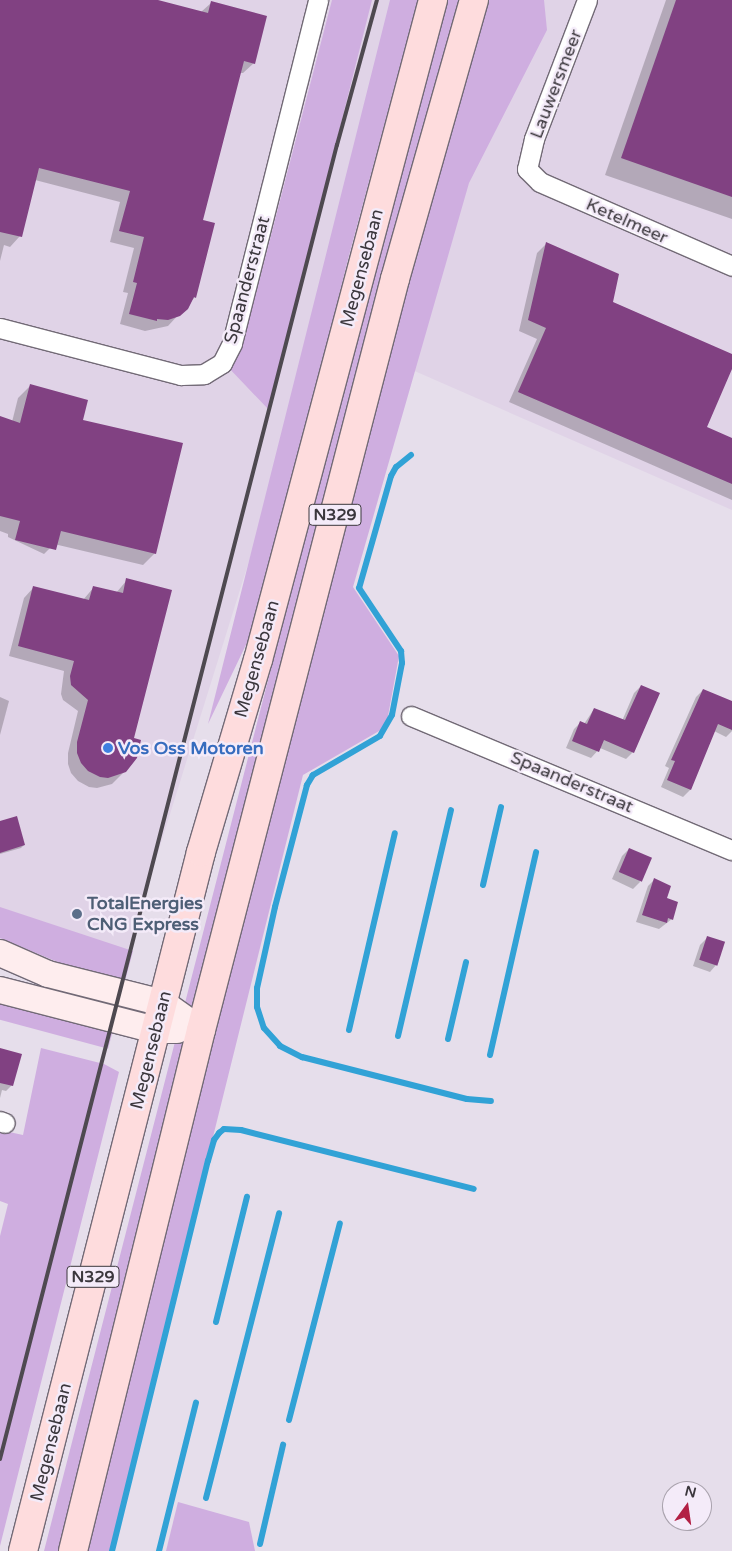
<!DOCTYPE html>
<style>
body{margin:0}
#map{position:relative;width:732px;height:1551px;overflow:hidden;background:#e6deeb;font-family:"Varela Round",sans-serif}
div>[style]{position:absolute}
.built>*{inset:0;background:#e0d3e7}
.green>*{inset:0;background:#cfaee0;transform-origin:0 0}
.shadow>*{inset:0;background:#0003}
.stream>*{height:6px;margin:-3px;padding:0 3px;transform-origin:3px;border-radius:3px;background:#31a2d6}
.building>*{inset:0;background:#814182;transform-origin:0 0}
.roads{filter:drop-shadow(1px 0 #726a76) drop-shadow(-1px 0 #726a76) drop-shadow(0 1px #726a76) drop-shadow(0 -1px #726a76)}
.minor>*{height:19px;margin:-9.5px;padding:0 9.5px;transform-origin:9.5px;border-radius:9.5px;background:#fff}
.secondary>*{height:26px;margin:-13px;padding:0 13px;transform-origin:13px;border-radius:13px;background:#feedee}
.primary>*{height:28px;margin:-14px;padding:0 14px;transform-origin:14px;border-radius:14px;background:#fedcdd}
.rail>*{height:4px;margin:-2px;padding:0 2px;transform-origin:2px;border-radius:2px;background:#4e4950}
.dots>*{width:14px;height:14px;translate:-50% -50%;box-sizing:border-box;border:2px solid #f4ebf9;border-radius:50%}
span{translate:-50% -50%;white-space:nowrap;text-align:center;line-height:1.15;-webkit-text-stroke:5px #f4ebf9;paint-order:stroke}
.shield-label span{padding:1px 4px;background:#f4ebf9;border:1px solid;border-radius:4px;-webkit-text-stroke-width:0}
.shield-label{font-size:16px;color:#3b373d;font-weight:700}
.street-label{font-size:18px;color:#3b373d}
.shop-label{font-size:18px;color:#366cbe;font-weight:700}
.left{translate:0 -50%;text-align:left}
.service-label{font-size:18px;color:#4e5e75;font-weight:700}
.north{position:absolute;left:662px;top:1481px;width:50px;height:50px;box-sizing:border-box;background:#f4ebf9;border:1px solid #aaa3ae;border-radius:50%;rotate:14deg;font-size:14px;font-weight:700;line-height:20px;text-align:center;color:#3b373d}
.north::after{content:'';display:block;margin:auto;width:18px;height:22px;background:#b22044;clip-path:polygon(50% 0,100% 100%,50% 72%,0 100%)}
</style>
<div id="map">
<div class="built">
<div style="clip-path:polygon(0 0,732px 0,732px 510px,321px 330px,117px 984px,0 957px)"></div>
</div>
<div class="green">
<div style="clip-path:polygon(332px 0,372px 0,269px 410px,227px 366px,238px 350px,252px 309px)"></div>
<div style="clip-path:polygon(390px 0,418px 0,348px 259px,272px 568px,255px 626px,208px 724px)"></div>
<div style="clip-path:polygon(443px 0,544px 0,547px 30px,469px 183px,353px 587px,399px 656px,386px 727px,303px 775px,110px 1551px,44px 1551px)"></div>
<div style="clip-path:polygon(0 907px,133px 951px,125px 981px,65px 965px,0 938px)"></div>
<div style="left:0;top:996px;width:118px;height:23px;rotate:15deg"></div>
<div style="clip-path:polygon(41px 1048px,104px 1064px,119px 1072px,0 1546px,0 1236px,8px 1204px,0 1201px,0 1130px,23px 1135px)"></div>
<div style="clip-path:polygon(178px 1502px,249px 1522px,255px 1551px,166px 1551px)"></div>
</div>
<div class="shadow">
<div style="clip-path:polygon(0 0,153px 0,201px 12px,211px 3px,254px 63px,243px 73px,240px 73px,202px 220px,195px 297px,168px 326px,145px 331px,120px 324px,128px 293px,123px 292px,134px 248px,110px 242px,120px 202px,35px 180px,20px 236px,10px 247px,4px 245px,0 261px)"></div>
<div style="clip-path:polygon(666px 0,732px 0,732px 219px,605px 175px)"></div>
<div style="clip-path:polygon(547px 243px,612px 302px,732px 355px,732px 366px,705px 427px,732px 439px,732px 500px,509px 402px,537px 339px,519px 331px,537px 253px)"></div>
<div style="clip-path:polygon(30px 386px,81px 421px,155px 553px,143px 565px,54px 544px,44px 554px,8px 537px,8px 534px,0 531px,0 417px,12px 422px,18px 398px)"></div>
<div style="clip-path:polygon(127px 580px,132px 764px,112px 784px,97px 788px,89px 787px,78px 781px,71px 773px,68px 764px,68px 753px,78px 711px,63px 700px,61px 694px,64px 671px,9px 656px,24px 598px,34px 587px,83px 600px,94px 587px,116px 593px)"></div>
<div style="clip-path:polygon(641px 686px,633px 752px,626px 759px,600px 748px,591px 758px,566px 748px,574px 729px,581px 722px,584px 724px,594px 709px,622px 721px,634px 693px)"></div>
<div style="clip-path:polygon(703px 690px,732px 703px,732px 731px,726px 737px,714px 731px,690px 790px,683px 797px,661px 787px,669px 768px,665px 766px,696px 697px)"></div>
<div style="clip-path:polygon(0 697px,9px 701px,0 735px)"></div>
<div style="clip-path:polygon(0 823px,24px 845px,21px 848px,0 854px)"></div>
<div style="clip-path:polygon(629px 849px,640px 882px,633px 889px,612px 879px,622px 856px)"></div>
<div style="clip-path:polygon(655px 879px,665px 899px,672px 919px,659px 929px,636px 922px,648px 886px)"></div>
<div style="clip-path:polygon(707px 938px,716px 965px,710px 972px,693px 966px,700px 945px)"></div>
<div style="clip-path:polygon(0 1050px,12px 1085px,6px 1091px,2px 1090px,0 1098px)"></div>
</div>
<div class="stream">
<div style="left:411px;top:455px;width:19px;rotate:141deg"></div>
<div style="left:396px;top:467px;width:10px;rotate:119deg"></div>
<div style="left:391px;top:476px;width:116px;rotate:105.9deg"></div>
<div style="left:359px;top:588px;width:76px;rotate:56.3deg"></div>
<div style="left:401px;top:651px;width:12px;rotate:85deg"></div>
<div style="left:402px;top:663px;width:53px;rotate:100.9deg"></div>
<div style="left:392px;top:715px;width:24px;rotate:120deg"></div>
<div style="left:380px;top:736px;width:78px;rotate:149.8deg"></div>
<div style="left:313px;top:775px;width:12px;rotate:121deg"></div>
<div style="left:307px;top:785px;width:126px;rotate:104.7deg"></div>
<div style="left:275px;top:907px;width:83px;rotate:102.5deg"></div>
<div style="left:257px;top:988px;width:19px;rotate:90deg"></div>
<div style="left:257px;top:1007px;width:22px;rotate:72deg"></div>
<div style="left:264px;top:1028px;width:24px;rotate:48deg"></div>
<div style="left:280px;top:1046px;width:25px;rotate:27deg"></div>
<div style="left:302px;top:1057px;width:170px;rotate:14.3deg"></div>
<div style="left:467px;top:1099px;width:24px;rotate:5deg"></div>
<div style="left:483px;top:885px;width:80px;rotate:-77deg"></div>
<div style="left:349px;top:1030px;width:202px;rotate:-76.9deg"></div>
<div style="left:398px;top:1036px;width:232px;rotate:-76.8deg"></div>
<div style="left:448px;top:1039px;width:79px;rotate:-76.8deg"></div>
<div style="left:490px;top:1055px;width:208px;rotate:-77.2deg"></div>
<div style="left:216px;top:1322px;width:129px;rotate:-76.1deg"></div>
<div style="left:289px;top:1420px;width:203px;rotate:-75.5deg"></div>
<div style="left:206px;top:1498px;width:294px;rotate:-75.6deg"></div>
<div style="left:260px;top:1544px;width:102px;rotate:-76.9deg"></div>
<div style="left:112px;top:1551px;width:402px;rotate:-76.2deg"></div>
<div style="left:208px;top:1161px;width:22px;rotate:-74deg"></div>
<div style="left:214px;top:1140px;width:9px;rotate:-54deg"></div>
<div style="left:219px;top:1133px;width:6px;rotate:-39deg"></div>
<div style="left:224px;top:1129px;width:17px;rotate:3deg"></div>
<div style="left:241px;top:1130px;width:240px;rotate:14.2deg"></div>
<div style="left:159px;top:1551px;width:153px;rotate:-76deg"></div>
</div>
<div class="building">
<div style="clip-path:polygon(0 0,158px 0,208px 13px,211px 1px,267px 16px,255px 64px,244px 61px,203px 220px,215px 223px,196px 298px,194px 297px,188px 309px,180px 316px,168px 320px,157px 319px,157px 321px,129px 314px,137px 283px,133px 282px,144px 237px,119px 231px,130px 191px,39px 168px,22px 237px,0 232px)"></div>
<div style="clip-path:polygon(676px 0,732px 0,732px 197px,621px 158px)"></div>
<div style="clip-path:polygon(546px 242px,619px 274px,613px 302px,732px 354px,732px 369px,707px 427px,732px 438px,732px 484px,518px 392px,546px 328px,528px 320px)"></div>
<div style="clip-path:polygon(30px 384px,88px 400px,83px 420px,183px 443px,156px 554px,61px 531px,56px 550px,15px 540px,20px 521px,0 516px,0 416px,20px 423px)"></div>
<div style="clip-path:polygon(126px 578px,172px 590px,134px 738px,141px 740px,137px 758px,126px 772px,108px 778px,100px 777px,88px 771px,81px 763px,77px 753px,77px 742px,88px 700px,71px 685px,70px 676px,74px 661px,18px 646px,33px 586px,89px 600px,93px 586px,123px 593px)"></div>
<div style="clip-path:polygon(641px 685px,660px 693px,634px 753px,604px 740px,599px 752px,572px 741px,580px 721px,587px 724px,594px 708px,625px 720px)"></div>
<div style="clip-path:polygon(703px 689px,732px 701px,732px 730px,718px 724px,691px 790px,667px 780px,675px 761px,671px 760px)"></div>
<div style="clip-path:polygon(17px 816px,25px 845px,0 853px,0 821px)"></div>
<div style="left:629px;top:848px;width:25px;height:26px;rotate:23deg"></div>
<div style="clip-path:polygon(654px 878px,671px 886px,667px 898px,678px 902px,673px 920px,668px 918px,667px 923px,642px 915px)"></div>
<div style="left:707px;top:936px;width:19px;height:25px;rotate:18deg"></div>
<div style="clip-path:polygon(0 1048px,22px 1054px,13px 1086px,0 1083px)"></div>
</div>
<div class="roads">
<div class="minor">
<div style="left:587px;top:0;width:149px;rotate:110.9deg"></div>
<div style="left:534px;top:139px;width:31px;rotate:103deg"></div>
<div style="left:527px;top:169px;width:18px;rotate:45deg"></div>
<div style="left:540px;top:182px;width:210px;rotate:23.6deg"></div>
<div style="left:0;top:328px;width:187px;rotate:14.6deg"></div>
<div style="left:181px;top:375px;width:23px;rotate:-2deg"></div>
<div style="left:204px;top:374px;width:21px;rotate:-31deg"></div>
<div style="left:222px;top:363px;width:22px;rotate:-63deg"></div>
<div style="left:232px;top:343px;width:354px;rotate:-75.9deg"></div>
<div style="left:411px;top:716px;width:348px;rotate:22.7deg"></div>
<div style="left:0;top:1121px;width:5px;rotate:22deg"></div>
</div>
<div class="secondary">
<div style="left:0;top:953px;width:52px;rotate:23.6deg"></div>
<div style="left:48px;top:974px;width:119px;rotate:14.2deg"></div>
<div style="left:163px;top:1003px;width:47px;rotate:35.4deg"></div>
<div style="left:0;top:990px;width:161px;rotate:14.4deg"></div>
<div style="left:156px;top:1030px;width:21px"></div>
</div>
<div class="primary">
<div style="left:23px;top:1551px;width:721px;rotate:-75.71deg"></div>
<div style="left:201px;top:852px;width:200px;rotate:-73.5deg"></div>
<div style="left:258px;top:660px;width:683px;rotate:-75.15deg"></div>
<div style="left:73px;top:1551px;width:536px;rotate:-76.2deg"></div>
<div style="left:201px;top:1030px;width:776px;rotate:-75.52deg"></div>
<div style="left:395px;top:279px;width:290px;rotate:-74.2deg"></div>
</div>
</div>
<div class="rail">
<div style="left:0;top:1459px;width:1357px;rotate:-75.62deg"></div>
<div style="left:337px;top:145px;width:150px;rotate:-74.6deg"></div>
</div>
<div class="dots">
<div style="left:108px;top:748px;background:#3f7fe0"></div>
<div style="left:77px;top:914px;background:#5c6f8a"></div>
</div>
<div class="shield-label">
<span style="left:335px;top:515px">N329</span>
<span style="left:93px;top:1277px">N329</span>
</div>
<div class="street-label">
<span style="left:556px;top:84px;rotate:-69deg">Lauwersmeer</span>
<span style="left:627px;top:221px;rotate:24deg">Ketelmeer</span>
<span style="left:362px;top:268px;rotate:-75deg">Megensebaan</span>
<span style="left:247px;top:280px;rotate:-75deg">Spaanderstraat</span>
<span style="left:257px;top:659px;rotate:-74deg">Megensebaan</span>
<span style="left:572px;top:782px;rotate:23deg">Spaanderstraat</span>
<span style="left:151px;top:1050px;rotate:-76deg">Megensebaan</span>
<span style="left:51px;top:1442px;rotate:-76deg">Megensebaan</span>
</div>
<div class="shop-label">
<span class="left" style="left:118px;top:748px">Vos Oss Motoren</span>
</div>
<div class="service-label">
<span class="left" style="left:87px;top:914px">TotalEnergies<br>CNG Express</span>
</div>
<div class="north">N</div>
</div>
